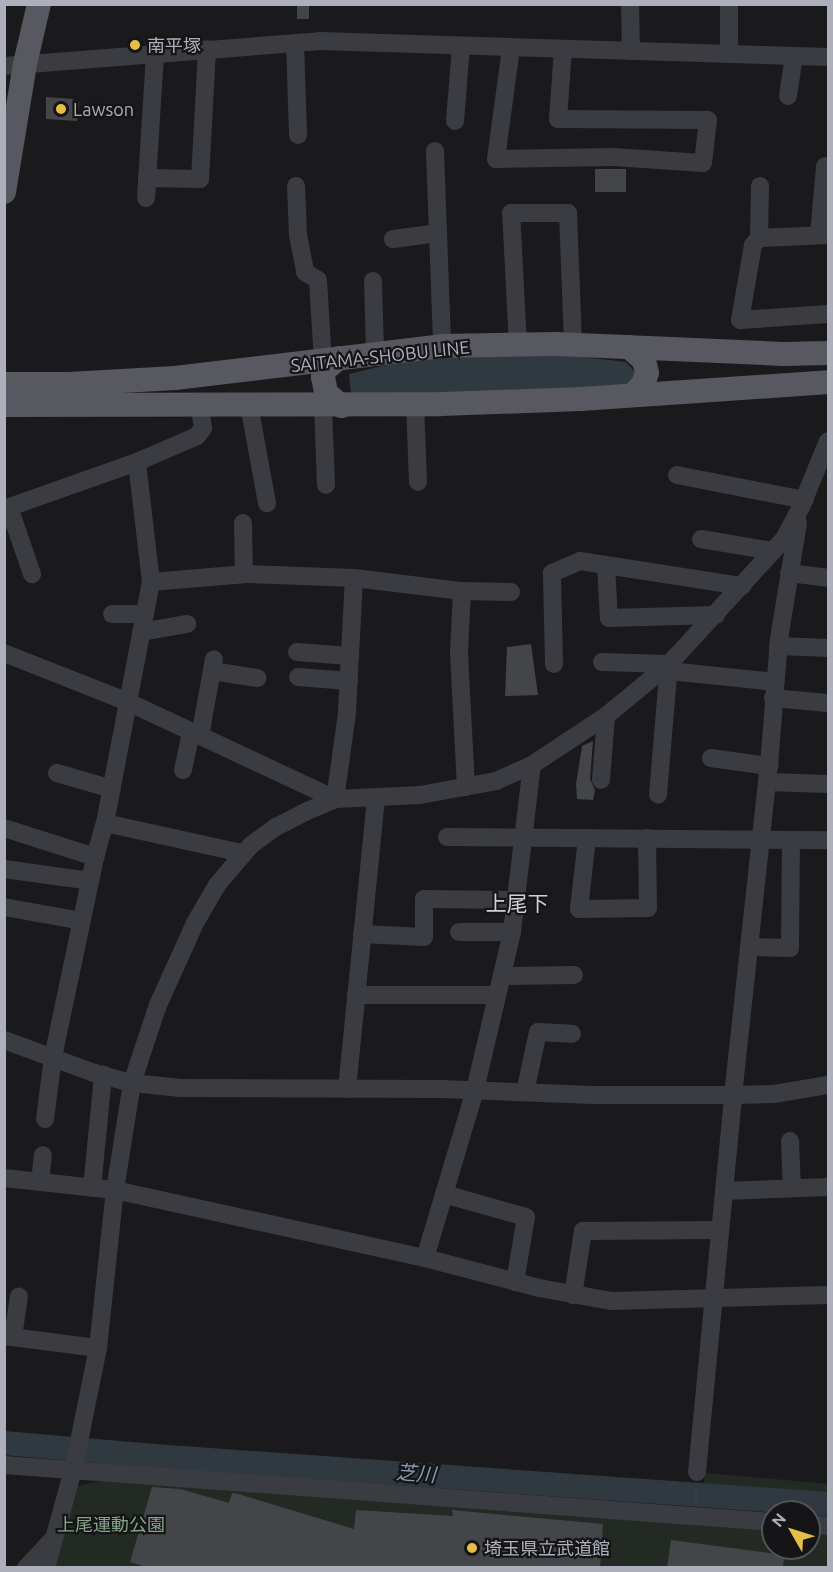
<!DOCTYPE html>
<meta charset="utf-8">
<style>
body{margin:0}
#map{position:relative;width:833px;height:1572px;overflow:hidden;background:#1a1a1c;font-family:Ubuntu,"Noto Sans JP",sans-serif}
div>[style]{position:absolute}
.green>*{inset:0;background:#222a23;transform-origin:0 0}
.water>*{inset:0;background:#303840}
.river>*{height:24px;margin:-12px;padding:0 12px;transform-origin:12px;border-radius:12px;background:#303840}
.building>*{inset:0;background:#444549;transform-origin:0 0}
.path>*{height:2px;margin-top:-1px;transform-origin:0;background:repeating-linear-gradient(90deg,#414348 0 3px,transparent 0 7.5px)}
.minor>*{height:18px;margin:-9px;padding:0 9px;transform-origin:9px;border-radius:9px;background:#3b3c41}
.major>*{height:24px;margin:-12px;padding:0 12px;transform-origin:12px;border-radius:12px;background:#575860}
.dots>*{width:16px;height:16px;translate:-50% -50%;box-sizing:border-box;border:3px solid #151517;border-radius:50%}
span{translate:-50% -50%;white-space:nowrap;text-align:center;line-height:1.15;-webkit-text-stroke:4.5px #151517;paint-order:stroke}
.poi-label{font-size:18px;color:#adb0bb}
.left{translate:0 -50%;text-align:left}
.street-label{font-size:18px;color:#adb0bb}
.park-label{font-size:18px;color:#85a489}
.water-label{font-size:20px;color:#879bb3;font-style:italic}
.quarter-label{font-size:21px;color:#ced0d7}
.frame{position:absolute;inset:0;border:6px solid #adb0bb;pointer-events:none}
.north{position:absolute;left:761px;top:1500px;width:60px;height:60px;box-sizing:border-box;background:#151517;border:2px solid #525359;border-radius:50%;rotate:309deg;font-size:16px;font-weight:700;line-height:24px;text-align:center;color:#adb0bb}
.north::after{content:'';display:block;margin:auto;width:21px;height:27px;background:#e8bd45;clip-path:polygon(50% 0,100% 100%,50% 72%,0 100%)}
</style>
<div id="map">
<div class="green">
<div style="left:705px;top:1473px;width:123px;height:19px;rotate:5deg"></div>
<div style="clip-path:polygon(111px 1479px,773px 1530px,773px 1548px,809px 1548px,809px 1532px,828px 1534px,828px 1568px,51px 1568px,77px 1486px)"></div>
<div style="clip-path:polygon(701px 1497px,828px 1506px,828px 1517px,809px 1516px,809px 1512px,773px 1513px,701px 1507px)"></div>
</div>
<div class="water">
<div style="clip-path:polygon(473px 354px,553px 354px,610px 360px,626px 362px,636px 373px,626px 388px,351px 395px,349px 374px,411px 359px)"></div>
</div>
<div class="river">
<div style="left:4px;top:1443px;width:165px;rotate:4.9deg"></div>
<div style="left:168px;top:1457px;width:662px;rotate:4.07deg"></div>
</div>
<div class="building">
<div style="left:297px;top:4px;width:12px;height:15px"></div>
<div style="clip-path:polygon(46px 97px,73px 99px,73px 102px,79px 102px,77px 121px,46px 119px)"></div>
<div style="left:595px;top:169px;width:31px;height:23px"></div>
<div style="clip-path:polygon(531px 644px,538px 695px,505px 696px,507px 647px)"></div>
<div style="clip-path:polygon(593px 741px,590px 779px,595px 790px,593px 800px,577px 799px,576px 784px,582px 746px)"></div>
<div style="clip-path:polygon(152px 1487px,180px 1489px,229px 1503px,232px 1493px,238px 1494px,354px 1529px,356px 1510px,453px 1516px,452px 1510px,603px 1524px,600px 1568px,149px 1568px,130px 1562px)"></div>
<div style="clip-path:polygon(671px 1540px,784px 1555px,783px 1568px,667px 1568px)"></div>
</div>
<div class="path">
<div style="left:696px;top:1500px;width:12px;rotate:-90deg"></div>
</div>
<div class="minor">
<div style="left:630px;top:4px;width:47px;rotate:88.8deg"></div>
<div style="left:729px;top:4px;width:50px;rotate:90deg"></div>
<div style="left:295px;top:43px;width:92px;rotate:88.1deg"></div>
<div style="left:511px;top:48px;width:112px;rotate:97.7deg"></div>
<div style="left:496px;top:159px;width:117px;rotate:-1deg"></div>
<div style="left:613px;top:157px;width:90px;rotate:3.8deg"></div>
<div style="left:703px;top:163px;width:43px;rotate:-83.4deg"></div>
<div style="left:708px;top:120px;width:150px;rotate:-179.6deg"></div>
<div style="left:558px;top:119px;width:70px;rotate:-85.9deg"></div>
<div style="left:4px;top:66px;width:317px;rotate:-4.5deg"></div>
<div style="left:320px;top:41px;width:508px;rotate:1.8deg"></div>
<div style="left:788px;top:96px;width:40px;rotate:-81.5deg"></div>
<div style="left:455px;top:121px;width:75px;rotate:-85.4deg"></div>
<div style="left:435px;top:151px;width:195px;rotate:87.9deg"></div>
<div style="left:147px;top:178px;width:53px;rotate:1.1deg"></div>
<div style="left:200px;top:179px;width:130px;rotate:-86.9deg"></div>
<div style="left:296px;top:186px;width:49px;rotate:87.7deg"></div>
<div style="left:298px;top:235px;width:38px;rotate:79deg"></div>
<div style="left:305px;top:272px;width:15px;rotate:32deg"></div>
<div style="left:318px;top:280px;width:81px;rotate:86.5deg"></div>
<div style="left:146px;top:198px;width:144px;rotate:-86.4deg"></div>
<div style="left:819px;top:235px;width:69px;rotate:-85deg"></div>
<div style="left:828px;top:235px;width:69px;rotate:177.5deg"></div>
<div style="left:759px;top:238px;width:9px;rotate:131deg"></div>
<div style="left:753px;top:245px;width:76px;rotate:99.8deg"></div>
<div style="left:740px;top:320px;width:88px;rotate:-3.9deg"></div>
<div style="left:759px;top:238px;width:52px;rotate:-88.9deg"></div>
<div style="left:393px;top:239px;width:45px;rotate:-7.6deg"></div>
<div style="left:373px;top:281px;width:73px;rotate:88.4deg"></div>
<div style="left:518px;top:345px;width:132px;rotate:-93deg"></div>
<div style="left:511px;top:213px;width:57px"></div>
<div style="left:568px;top:213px;width:132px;rotate:87.8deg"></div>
<div style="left:415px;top:404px;width:78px;rotate:87.8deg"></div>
<div style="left:249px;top:405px;width:100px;rotate:79.6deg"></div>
<div style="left:323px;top:406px;width:79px;rotate:87.8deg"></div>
<div style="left:677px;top:475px;width:130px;rotate:11.1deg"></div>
<div style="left:9px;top:507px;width:71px;rotate:71.1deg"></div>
<div style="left:4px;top:509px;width:141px;rotate:-19.5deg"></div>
<div style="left:137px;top:462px;width:65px;rotate:-23.4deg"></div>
<div style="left:197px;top:436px;width:10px;rotate:-53deg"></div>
<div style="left:203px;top:428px;width:25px;rotate:-99deg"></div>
<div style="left:243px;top:523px;width:51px;rotate:88.9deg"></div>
<div style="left:701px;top:539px;width:73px;rotate:9.5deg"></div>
<div style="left:606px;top:565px;width:53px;rotate:86.8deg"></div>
<div style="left:609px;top:618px;width:107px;rotate:-1.6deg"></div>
<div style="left:789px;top:573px;width:39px;rotate:7deg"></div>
<div style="left:354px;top:578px;width:109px;rotate:6.9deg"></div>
<div style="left:151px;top:582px;width:96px;rotate:-4.8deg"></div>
<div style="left:247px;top:574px;width:107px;rotate:2.1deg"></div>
<div style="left:354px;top:578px;width:135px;rotate:93deg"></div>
<div style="left:347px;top:713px;width:87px;rotate:97.9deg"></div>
<div style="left:112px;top:614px;width:33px"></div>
<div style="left:141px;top:632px;width:47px;rotate:-9.9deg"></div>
<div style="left:778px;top:646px;width:50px;rotate:2.3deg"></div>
<div style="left:297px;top:652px;width:53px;rotate:4.3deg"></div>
<div style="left:4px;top:653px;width:133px;rotate:21.6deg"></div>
<div style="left:128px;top:702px;width:229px;rotate:25.1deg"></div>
<div style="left:602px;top:662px;width:67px;rotate:1.7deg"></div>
<div style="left:669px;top:664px;width:131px;rotate:94.8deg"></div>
<div style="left:554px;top:664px;width:91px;rotate:-91.3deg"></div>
<div style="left:552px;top:573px;width:30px;rotate:-23deg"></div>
<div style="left:580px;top:561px;width:164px;rotate:8.8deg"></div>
<div style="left:212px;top:671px;width:46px;rotate:8.8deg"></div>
<div style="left:669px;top:671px;width:107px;rotate:5.9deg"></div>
<div style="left:298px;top:677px;width:51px;rotate:4.5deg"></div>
<div style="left:773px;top:698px;width:55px;rotate:5.2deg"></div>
<div style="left:200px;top:736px;width:78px;rotate:-79.7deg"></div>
<div style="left:711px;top:758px;width:59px;rotate:7.9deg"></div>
<div style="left:183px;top:770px;width:39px;rotate:-78deg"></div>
<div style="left:57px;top:773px;width:57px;rotate:16.2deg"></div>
<div style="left:601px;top:780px;width:64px;rotate:-85.5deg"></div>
<div style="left:767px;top:782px;width:61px;rotate:1.9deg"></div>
<div style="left:466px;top:787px;width:135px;rotate:-93deg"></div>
<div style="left:459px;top:652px;width:61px;rotate:-87.2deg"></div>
<div style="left:462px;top:591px;width:49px;rotate:1.2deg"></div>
<div style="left:105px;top:823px;width:140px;rotate:12.4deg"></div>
<div style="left:4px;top:828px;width:96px;rotate:17.7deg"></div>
<div style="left:447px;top:837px;width:381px;rotate:0.5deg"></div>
<div style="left:587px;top:838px;width:71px;rotate:96.4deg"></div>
<div style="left:579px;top:909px;width:69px;rotate:-0.8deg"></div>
<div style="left:648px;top:908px;width:70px;rotate:-90.8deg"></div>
<div style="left:4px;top:869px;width:87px;rotate:7.9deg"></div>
<div style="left:4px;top:907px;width:79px;rotate:10.2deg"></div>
<div style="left:459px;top:932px;width:53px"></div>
<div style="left:362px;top:934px;width:62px;rotate:2.8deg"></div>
<div style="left:424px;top:937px;width:38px;rotate:-90deg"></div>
<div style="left:424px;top:899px;width:92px;rotate:0.6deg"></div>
<div style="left:749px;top:947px;width:41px;rotate:1.4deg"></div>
<div style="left:790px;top:948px;width:108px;rotate:-89.5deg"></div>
<div style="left:502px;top:976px;width:72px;rotate:-0.8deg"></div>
<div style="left:356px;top:995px;width:141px"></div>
<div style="left:4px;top:1040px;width:96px;rotate:20.1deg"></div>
<div style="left:94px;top:1073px;width:39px;rotate:15deg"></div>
<div style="left:132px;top:1083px;width:49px;rotate:5.8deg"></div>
<div style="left:181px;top:1088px;width:261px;rotate:0.2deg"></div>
<div style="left:442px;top:1089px;width:151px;rotate:2.3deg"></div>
<div style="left:593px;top:1095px;width:140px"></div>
<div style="left:733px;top:1095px;width:41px;rotate:-1.4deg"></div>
<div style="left:774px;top:1094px;width:55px;rotate:-9.5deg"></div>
<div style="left:347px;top:1089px;width:293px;rotate:-84.3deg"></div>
<div style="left:525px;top:1092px;width:61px;rotate:-77.8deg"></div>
<div style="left:538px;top:1032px;width:34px;rotate:3deg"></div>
<div style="left:45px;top:1119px;width:63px;rotate:-82.6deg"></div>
<div style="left:53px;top:1057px;width:204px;rotate:-78.1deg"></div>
<div style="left:95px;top:857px;width:35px;rotate:-74deg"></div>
<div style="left:105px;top:823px;width:245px;rotate:-79.2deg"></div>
<div style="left:151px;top:582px;width:121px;rotate:-96.7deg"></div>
<div style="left:790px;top:1141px;width:47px;rotate:87.6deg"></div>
<div style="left:4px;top:1178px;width:112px;rotate:6.2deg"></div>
<div style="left:115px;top:1190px;width:317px;rotate:12.4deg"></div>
<div style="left:425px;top:1258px;width:118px;rotate:14.7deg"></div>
<div style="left:539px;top:1288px;width:73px;rotate:10.2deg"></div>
<div style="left:611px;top:1301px;width:217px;rotate:-1.6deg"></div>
<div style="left:40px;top:1182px;width:27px;rotate:-84deg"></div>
<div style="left:92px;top:1188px;width:114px;rotate:-84.4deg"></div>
<div style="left:724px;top:1191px;width:104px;rotate:-2.2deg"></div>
<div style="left:444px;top:1194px;width:85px;rotate:15.7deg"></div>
<div style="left:526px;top:1217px;width:66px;rotate:99.6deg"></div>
<div style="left:425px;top:1258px;width:175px;rotate:-73.4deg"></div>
<div style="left:475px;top:1090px;width:162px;rotate:-76.8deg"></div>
<div style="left:512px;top:932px;width:168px;rotate:-83.2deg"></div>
<div style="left:573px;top:1295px;width:65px;rotate:-81.1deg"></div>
<div style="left:583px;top:1231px;width:137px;rotate:-0.4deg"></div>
<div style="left:4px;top:1336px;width:95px;rotate:7.3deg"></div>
<div style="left:13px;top:1337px;width:41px;rotate:-81.7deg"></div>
<div style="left:4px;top:1465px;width:771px;rotate:4.24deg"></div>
<div style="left:697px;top:1472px;width:379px;rotate:-84.5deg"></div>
<div style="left:733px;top:1095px;width:331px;rotate:-83.8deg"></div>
<div style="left:769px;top:766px;width:127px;rotate:-85.5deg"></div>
<div style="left:779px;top:639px;width:118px;rotate:-80.7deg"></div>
<div style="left:809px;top:1524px;width:19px;rotate:6deg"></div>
<div style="left:26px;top:1568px;width:37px;rotate:-47deg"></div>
<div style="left:46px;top:1568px;width:106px;rotate:-74.6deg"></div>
<div style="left:74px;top:1466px;width:120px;rotate:-78.5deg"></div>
<div style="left:98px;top:1348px;width:159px;rotate:-83.9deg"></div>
<div style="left:115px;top:1190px;width:108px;rotate:-81deg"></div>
<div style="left:132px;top:1083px;width:82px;rotate:-71.6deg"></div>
<div style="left:158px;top:1005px;width:90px;rotate:-65.7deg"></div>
<div style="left:195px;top:923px;width:44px;rotate:-59.9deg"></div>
<div style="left:217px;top:885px;width:52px;rotate:-49.6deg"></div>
<div style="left:251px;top:845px;width:31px;rotate:-36deg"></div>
<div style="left:276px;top:827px;width:33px;rotate:-27deg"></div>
<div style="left:305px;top:812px;width:33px;rotate:-23deg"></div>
<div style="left:335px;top:799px;width:85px;rotate:-2.7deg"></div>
<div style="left:420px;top:795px;width:77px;rotate:-10.4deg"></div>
<div style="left:496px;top:781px;width:39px;rotate:-24deg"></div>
<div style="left:532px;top:765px;width:89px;rotate:-33.5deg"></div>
<div style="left:606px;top:716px;width:82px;rotate:-39.5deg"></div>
<div style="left:669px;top:664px;width:170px;rotate:-47.4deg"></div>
<div style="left:784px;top:539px;width:36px;rotate:-62deg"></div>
<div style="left:801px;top:507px;width:71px;rotate:-67.8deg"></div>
</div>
<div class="major">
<div style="left:4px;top:192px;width:130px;rotate:-80.7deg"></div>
<div style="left:25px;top:64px;width:62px;rotate:-76.9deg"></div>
<div style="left:629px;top:347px;width:20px;rotate:41deg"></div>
<div style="left:644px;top:360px;width:13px;rotate:77deg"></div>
<div style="left:647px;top:373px;width:12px;rotate:110deg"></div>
<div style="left:643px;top:384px;width:13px;rotate:132deg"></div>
<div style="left:339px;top:358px;width:19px;rotate:141deg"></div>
<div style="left:324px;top:370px;width:7px;rotate:98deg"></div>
<div style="left:323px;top:377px;width:16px;rotate:79deg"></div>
<div style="left:326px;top:393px;width:20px;rotate:41deg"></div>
<div style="left:4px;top:384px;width:65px"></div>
<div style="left:69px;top:384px;width:106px;rotate:-3.2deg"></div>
<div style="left:175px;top:378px;width:269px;rotate:-6.8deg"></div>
<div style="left:442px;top:346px;width:114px;rotate:-1deg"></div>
<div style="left:556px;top:344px;width:227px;rotate:2.5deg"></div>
<div style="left:783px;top:354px;width:45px;rotate:-1.3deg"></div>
<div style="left:4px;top:405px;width:437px;rotate:-0.1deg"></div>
<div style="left:441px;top:404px;width:140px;rotate:-2deg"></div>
<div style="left:581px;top:399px;width:248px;rotate:-3.9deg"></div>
</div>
<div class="dots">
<div style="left:135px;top:45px;background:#e8bd45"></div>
<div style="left:61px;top:109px;background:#e8bd45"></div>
<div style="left:472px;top:1548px;background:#e8bd45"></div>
</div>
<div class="poi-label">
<span class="left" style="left:147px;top:45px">南平塚</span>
<span class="left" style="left:73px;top:109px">Lawson</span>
<span class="left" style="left:484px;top:1548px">埼玉県立武道館</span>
</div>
<div class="street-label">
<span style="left:380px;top:356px;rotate:-6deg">SAITAMA-SHOBU LINE</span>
</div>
<div class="park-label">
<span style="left:111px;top:1524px">上尾運動公園</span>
</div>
<div class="water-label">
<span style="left:416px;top:1473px;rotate:4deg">芝川</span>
</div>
<div class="quarter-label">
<span style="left:517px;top:903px">上尾下</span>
</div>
<div class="frame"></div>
<div class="north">N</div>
</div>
